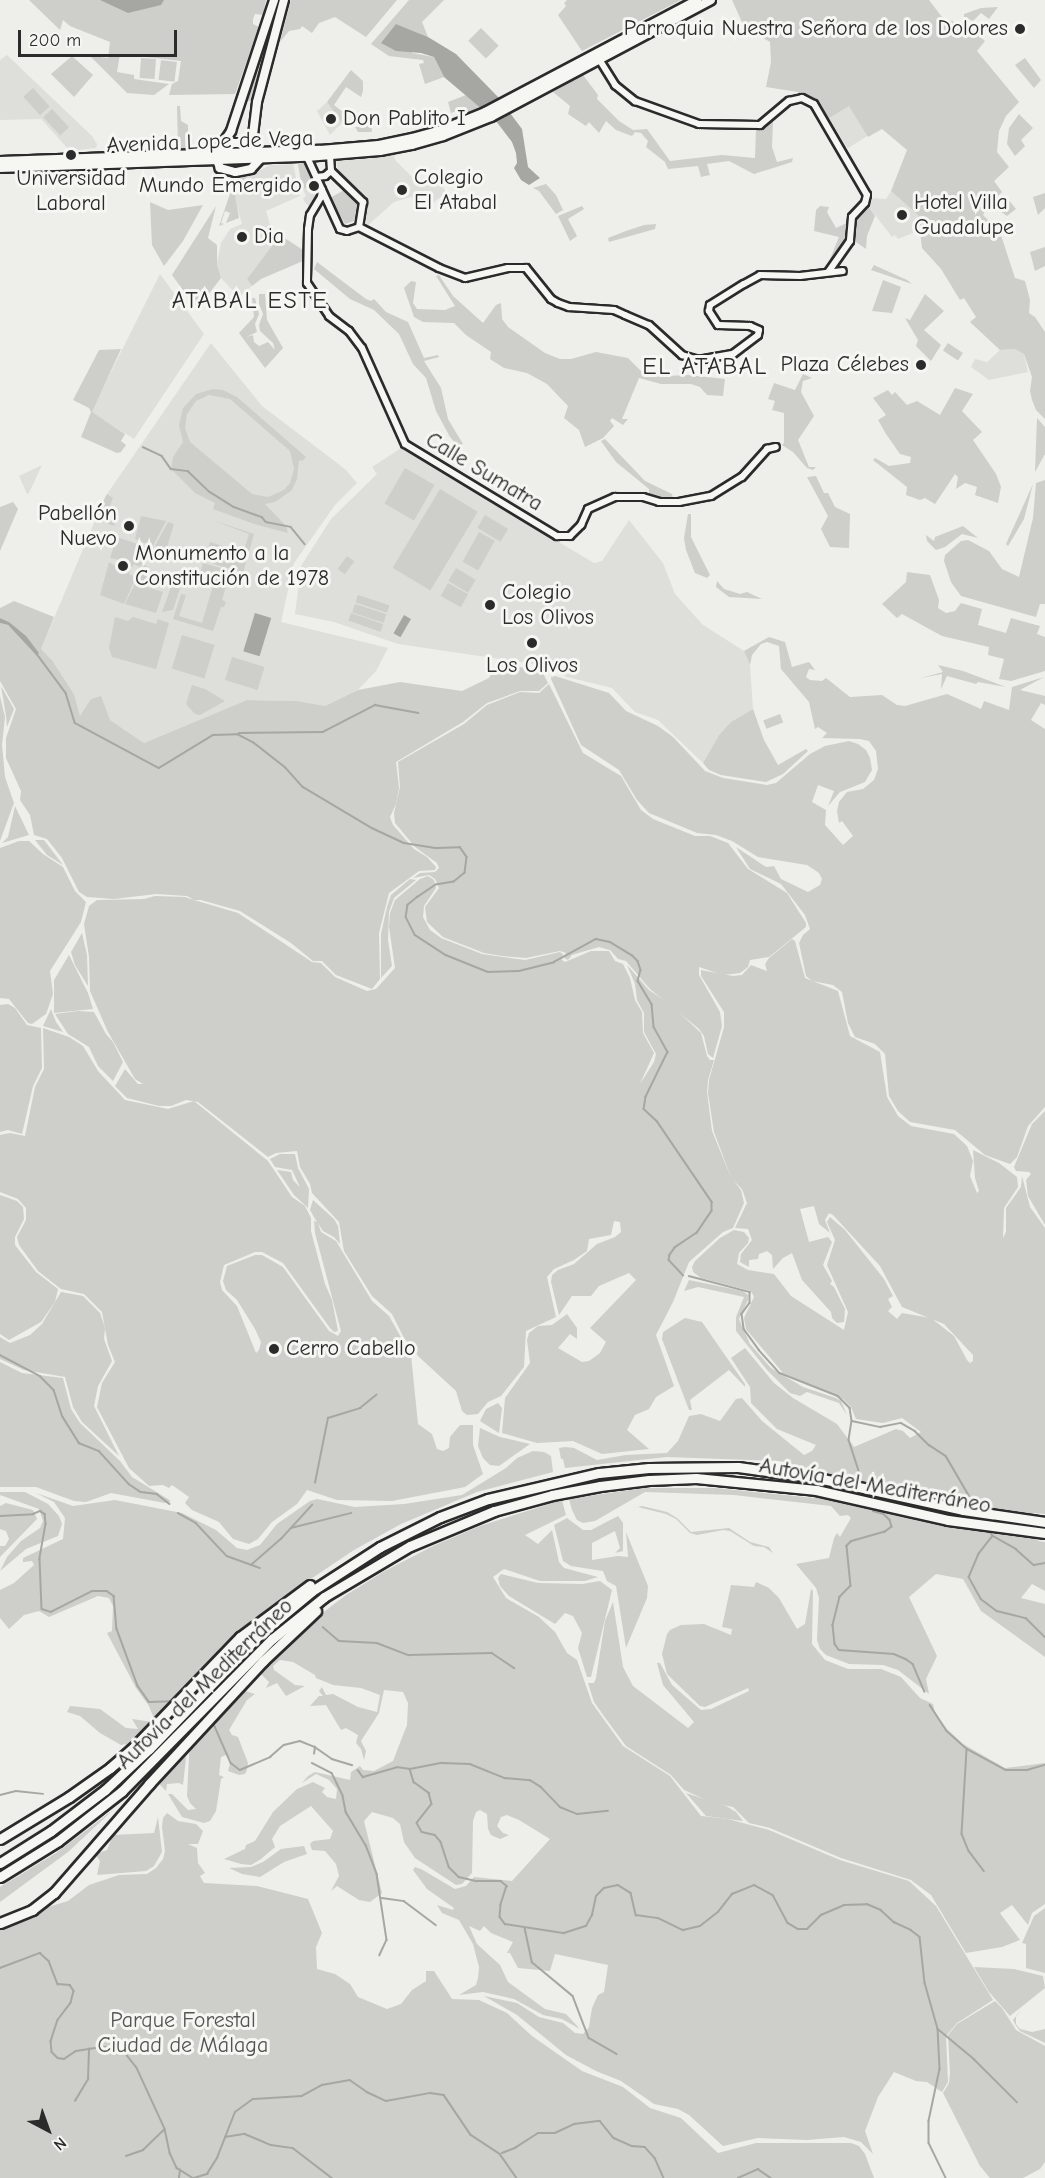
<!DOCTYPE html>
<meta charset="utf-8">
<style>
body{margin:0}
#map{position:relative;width:1045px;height:2178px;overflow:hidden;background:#eeeeea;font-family:"Comic Neue",sans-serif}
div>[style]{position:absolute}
.built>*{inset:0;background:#dededb;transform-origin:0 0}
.green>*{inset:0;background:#cececa;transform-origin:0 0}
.water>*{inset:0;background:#a6a6a3;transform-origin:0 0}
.stream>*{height:1.5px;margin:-0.75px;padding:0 0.75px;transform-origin:0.75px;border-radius:0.75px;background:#a6a6a3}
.roads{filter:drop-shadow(2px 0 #2b2b2b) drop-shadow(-2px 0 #2b2b2b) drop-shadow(0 2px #2b2b2b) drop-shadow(0 -2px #2b2b2b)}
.minor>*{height:6px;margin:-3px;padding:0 3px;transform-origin:3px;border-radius:3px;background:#f6f6f2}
.major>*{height:8px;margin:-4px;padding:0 4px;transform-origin:4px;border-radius:4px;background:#f6f6f2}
.highway>*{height:9px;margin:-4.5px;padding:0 4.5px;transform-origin:4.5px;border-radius:4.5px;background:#f6f6f2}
.dots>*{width:16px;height:16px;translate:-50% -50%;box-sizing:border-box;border:3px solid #f6f6f2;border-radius:50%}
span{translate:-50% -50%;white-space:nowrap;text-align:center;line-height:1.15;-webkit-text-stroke:6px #f6f6f2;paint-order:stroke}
.poi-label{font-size:22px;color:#2b2b2b}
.right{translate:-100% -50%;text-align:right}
.left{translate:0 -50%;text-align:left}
.street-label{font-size:22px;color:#2b2b2b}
.park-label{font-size:22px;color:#545453}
.neighbourhood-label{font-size:24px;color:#2b2b2b;letter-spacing:1.5px}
.north{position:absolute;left:18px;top:2100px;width:60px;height:60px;-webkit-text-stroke:4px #f6f6f2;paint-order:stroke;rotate:139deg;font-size:16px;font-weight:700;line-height:24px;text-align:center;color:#2b2b2b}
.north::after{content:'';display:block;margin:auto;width:21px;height:27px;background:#2b2b2b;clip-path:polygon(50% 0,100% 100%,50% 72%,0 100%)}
.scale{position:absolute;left:18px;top:30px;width:159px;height:27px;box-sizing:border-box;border:3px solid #2b2b2b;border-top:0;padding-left:8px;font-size:18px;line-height:21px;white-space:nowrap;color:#2b2b2b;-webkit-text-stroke:4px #f6f6f2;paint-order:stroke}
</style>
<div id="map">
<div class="built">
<div style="clip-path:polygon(7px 55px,92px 136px,97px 144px,96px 148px,70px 151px,41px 119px,0 120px,0 60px)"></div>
<div style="clip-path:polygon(327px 102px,342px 123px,330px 135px,317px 111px)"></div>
<div style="left:849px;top:105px;width:36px;height:24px;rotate:58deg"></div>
<div style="clip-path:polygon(394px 154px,395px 160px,417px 182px,431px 175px,447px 192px,429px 206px,411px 197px,394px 202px,366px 227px,367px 197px,338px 172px,336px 160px)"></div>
<div style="clip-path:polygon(305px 163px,319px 195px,311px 209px,304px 201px,303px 198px,306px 196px,301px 185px,298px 164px)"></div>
<div style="clip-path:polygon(293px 164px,300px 196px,266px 211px,272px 231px,280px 235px,247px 279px,252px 286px,239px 297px,221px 278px,217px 263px,221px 243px,230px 229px,242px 224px,232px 189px,234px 182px,271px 165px)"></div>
<div style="clip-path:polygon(891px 191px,918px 215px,920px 230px,898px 239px,895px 235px,892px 237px,869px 207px,873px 198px,886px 199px)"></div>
<div style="clip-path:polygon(160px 274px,204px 334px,134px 439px,91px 412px)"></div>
<div style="clip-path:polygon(211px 343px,262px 406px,345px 469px,357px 483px,335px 505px,294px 563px,281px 622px,388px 648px,376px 671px,358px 690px,325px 706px,297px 701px,247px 700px,144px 743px,110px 720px,80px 717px,74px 694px,52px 660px,41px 649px,105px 497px)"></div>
<div style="clip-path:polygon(1015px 349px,1024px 354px,1028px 372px,989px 380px,971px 367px,975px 359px,987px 362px,1000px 350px)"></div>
<div style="clip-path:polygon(401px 448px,594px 563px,602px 561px,629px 520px,663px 563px,675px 594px,703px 625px,744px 651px,750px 665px,753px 709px,731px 722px,719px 735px,703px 763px,658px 720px,635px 712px,612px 688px,567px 677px,557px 672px,551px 664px,547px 666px,398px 644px,334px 622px,295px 614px,301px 566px,331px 519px,377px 474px,372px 467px)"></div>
<div style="clip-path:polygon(42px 465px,29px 493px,27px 494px,19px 476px)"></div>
</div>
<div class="green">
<div style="clip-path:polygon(29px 0,266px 0,263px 15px,255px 14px,253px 19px,253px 24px,259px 27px,235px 94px,169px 95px,172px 84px,178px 81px,181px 61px,120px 54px,117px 72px,134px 75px,134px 79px,169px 84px,154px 95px,127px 93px,90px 56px,108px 58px,110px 42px,70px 26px,63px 20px,60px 30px)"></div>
<div style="clip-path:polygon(277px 0,281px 0,268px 54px,261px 52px)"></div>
<div style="clip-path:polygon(291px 0,397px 0,366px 37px,335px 17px,319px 23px,312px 33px,302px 26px,300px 29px,289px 31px,280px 42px)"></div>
<div style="clip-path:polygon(409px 0,444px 0,422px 22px,428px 37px,396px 24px,412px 53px,434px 57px,444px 77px,425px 84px,419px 64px,424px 63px,423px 60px,389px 56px,371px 44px)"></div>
<div style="clip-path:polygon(567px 0,681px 0,582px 51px,558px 15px,566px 6px,564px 3px)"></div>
<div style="clip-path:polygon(732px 0,929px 0,942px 17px,969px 28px,985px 41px,977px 51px,1019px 102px,1006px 116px,999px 131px,997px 152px,1009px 167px,994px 181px,1002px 192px,987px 207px,983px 215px,1000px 232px,1015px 278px,1025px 281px,1030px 300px,1029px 313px,1035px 317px,1045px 332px,1045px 419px,1036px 410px,1032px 400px,1030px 391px,1032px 377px,1024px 354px,1015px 349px,1000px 350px,970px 322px,976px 317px,964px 298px,960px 300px,941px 269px,922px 248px,918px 215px,891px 191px,907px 150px,882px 129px,868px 137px,849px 106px,829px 118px,846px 147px,843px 149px,826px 114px,813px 98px,798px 92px,766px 87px,771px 62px,770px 42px,748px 29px,746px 31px)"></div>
<div style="clip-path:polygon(998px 7px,989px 19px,981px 13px,973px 21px,964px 17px,964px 14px,981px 8px)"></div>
<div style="left:481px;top:28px;width:25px;height:18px;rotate:45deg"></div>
<div style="clip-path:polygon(72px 56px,93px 75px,74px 97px,51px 74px)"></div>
<div style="clip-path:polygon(260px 56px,266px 58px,254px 102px,245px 100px)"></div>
<div style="left:141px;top:58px;width:15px;height:20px;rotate:4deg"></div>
<div style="clip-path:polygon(1025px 58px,1041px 80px,1034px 88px,1015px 65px)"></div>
<div style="left:161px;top:60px;width:16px;height:20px;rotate:7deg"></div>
<div style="clip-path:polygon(351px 70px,363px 81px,363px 91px,361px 97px,346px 87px,334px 105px,348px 116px,342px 123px,327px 102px)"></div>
<div style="clip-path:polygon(583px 75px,598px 95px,597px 99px,619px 121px,633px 130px,647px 129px,670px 161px,722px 155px,755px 158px,756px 129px,767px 127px,773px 121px,772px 147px,777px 162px,793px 158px,792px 162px,754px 174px,729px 161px,707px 164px,710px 175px,701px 177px,698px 166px,668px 169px,665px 162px,646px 147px,648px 141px,641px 133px,635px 132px,632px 136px,616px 130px,606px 121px,599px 133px,589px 122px,586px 126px,568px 114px,570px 106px,553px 92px)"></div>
<div style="left:33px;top:88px;width:25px;height:13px;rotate:48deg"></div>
<div style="clip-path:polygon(466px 95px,480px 107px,463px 115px,461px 109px,451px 113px,448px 102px)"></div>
<div style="clip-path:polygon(177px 106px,180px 106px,181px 121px,188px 125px,188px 139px,193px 139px,193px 148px,178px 148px)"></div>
<div style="left:52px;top:109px;width:25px;height:12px;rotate:47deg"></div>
<div style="clip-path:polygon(1019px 114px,1033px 128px,1021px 140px,1025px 146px,1015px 156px,1007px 144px,1009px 128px)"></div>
<div style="clip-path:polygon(367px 115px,370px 115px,372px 132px,358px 132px,355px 127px,359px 127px)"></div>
<div style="clip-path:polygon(305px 163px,314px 184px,303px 189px,298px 164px)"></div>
<div style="clip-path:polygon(242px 177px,253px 179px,255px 187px,234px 190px,239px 218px,226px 223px,230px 213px,225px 211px,221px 223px,224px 224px,219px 226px,234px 182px)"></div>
<div style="clip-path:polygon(546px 184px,556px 195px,563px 210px,556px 214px,539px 191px,533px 188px)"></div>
<div style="clip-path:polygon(346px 189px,361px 203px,357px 220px,345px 224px,330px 198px)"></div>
<div style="clip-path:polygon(1045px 193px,1045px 208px,1038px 215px,1033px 197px)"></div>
<div style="clip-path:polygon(1006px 197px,1016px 209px,1007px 216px,994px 207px)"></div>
<div style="clip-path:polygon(150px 202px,168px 210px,203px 205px,183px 241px,164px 266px,152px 245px)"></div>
<div style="clip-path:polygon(216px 206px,208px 238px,217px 245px,217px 264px,221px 278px,197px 309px,172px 275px)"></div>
<div style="clip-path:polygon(582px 206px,584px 209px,568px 219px,577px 236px,570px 241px,558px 216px)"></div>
<div style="clip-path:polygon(820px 206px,829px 207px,827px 212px,836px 228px,849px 222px,843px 245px,828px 264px,839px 237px,814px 231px,816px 210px)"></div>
<div style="clip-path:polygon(869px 207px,875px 216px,867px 236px,866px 249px,853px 240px,854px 219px)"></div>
<div style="clip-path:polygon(656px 224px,655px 229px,609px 242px,608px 238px,626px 231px,644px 225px)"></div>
<div style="clip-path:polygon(280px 235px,306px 252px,303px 261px,261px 279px,252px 286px,247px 279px)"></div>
<div style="clip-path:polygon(1045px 247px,1045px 266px,1035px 271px,1030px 252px)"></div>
<div style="clip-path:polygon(317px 262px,366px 299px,371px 301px,374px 299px,386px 312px,408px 322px,424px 358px,438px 355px,439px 357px,424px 361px,441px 388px,448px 419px,463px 444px,458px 446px,450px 437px,436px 411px,426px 378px,413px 364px,399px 334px,374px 310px,350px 299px,314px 269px)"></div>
<div style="clip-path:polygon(874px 265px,907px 280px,912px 284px,871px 270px)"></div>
<div style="clip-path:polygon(439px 275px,453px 296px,483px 323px,496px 305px,501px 303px,502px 319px,508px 327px,545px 353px,560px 359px,571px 359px,596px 352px,628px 358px,647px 377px,688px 375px,725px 379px,723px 396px,707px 395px,700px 387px,691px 384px,661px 384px,639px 378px,622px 419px,628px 419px,623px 425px,612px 418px,610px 421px,614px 426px,603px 438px,585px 447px,579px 430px,564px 418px,568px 406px,547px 384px,527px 373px,504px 368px,490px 359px,491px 352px,466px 335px,454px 323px,423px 322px,414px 317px,404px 288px,411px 281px,416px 282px,413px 303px,417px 309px,445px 310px,455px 306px,436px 276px)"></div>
<div style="clip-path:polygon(883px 280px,901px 287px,892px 313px,872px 311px)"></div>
<div style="clip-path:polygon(259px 294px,265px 294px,267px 320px,283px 348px,265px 368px,239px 333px,254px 317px,252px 298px,255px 298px,259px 314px,255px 324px,257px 332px,246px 337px,253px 335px,254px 342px,259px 346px,268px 342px,275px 350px,273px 343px,260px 331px,259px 325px,263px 314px,259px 304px)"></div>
<div style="clip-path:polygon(925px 294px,944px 311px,924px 330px,941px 345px,931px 361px,916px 346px,918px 340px,905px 318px,910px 320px)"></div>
<div style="left:948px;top:343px;width:18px;height:9px;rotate:34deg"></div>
<div style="clip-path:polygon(121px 349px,92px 412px,125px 434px,121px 441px,126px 445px,121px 452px,117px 453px,81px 437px,91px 412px,89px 408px,73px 400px,99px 350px)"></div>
<div style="clip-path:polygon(803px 374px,812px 378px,803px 381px,801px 392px,814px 416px,798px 440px,809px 467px,816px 467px,813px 470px,807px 468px,793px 452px,782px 445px,784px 443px,784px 413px,772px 410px,775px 401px,768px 399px,774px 383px,795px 390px)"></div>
<div style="clip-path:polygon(955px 388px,973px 394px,962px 411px,982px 432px,973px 440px,996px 474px,1001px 487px,998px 503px,975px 495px,977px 487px,965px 483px,956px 489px,958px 477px,955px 474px,935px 504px,925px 498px,920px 500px,906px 495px,907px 487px,873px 460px,875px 458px,889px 466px,910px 463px,911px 457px,900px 454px,886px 434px,878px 420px,886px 415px,873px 398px,888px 390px,892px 395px,895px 392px,907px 405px,917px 401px,940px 415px)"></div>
<div style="clip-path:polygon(evenodd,213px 389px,223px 390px,237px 397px,306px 457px,302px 461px,299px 460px,297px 479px,292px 490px,275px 502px,265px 504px,286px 526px,288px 533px,254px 524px,213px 509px,215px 503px,195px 493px,171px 469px,173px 457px,183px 442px,179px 425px,183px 408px,196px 394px,213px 389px,209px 395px,230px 399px,290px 451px,294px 469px,290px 483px,284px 490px,268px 497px,252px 494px,190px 442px,185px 428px,187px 414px,196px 401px,209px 395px)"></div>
<div style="clip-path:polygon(1037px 418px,1045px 427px,1045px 454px,1035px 472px)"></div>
<div style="clip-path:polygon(605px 439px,645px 481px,672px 494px,673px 499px,649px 494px,649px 489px,616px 462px,601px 441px)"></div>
<div style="left:405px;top:468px;width:34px;height:41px;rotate:30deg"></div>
<div style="clip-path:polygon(816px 476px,824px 493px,828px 493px,835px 507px,850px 514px,849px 548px,830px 547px,821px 529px,828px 516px,807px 477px)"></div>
<div style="clip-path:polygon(1045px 480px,1045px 604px,1040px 604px,1036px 617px,961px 596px,951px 582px,944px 561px,945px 555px,961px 541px,968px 540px,989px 551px,1002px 569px,1019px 577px,1033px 518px,1036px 483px)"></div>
<div style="clip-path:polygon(1033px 484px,1024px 519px,1008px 546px,1006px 544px)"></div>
<div style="left:440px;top:489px;width:44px;height:92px;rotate:31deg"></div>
<div style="clip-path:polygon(107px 494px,113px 498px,108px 510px,118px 515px,114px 526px,95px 519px)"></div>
<div style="clip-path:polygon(13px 502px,18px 509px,0 551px,0 507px)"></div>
<div style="clip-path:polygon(688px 514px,691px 514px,691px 537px,710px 575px,707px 578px,695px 573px,686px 550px,684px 538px)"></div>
<div style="left:485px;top:515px;width:27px;height:15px;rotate:31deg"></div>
<div style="clip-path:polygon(141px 516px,166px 521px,153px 546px,135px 539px)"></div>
<div style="clip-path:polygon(212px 520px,254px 534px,243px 573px,204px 561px,210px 542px,229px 548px,228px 553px,242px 557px,249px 534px)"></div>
<div style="clip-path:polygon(168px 522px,174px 524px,166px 550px,155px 546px)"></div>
<div style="clip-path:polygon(963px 526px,978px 538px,962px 534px,945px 547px,936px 550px,927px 541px,926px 535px,934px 541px,935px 537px)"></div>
<div style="left:479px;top:532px;width:18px;height:34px;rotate:29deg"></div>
<div style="clip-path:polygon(117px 537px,152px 549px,140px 567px,134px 564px,132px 567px,124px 561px,110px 558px)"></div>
<div style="left:347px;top:556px;width:9px;height:16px;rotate:36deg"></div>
<div style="clip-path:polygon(109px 562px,122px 570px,130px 571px,129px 574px,136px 577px,124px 604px,100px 595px)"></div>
<div style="clip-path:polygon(203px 563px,231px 571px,222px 600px,226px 602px,224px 607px,221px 607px,213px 631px,173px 619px,181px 594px,186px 595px,179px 616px,202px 623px,215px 579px,200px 574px)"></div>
<div style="clip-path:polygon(144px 565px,149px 567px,144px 586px,163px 592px,156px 613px,125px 604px)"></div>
<div style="left:456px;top:568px;width:23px;height:15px;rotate:31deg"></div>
<div style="clip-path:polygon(175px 570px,185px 573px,173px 610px,162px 612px,171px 587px,177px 587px,178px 583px,173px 579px)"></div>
<div style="clip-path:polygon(907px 572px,930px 575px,939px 600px,938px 608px,946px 613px,955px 611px,961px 603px,982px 609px,978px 625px,1006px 633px,1011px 618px,1040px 626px,1037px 634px,1045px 637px,1045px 671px,1011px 681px,999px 679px,1004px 659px,988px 655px,989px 647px,942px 636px,902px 614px,897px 618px,882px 604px,906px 582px)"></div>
<div style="clip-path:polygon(717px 581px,724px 589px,740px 594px,747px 592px,762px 599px,729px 597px,716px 587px)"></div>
<div style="left:448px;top:583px;width:23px;height:15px;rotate:29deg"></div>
<div style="left:358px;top:595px;width:33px;height:8px;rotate:18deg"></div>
<div style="clip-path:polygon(14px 601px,54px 617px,41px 649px,52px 660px,74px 694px,80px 716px,91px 699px,101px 696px,110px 720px,144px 743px,247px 700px,297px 701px,325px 706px,358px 690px,400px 682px,462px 691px,489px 678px,497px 663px,542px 671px,548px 683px,539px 691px,520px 691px,487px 703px,463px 722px,396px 762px,399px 788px,396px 804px,390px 817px,393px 825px,414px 849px,427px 857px,436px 867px,435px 870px,419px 871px,389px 893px,379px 933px,380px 979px,372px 989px,336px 975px,322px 961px,313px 961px,291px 943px,240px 911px,201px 900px,194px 900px,238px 913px,312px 962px,321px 963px,335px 977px,367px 991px,376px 989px,395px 968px,389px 927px,390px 913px,395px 900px,420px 879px,428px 876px,434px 880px,436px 888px,424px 906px,423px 917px,430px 930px,441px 938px,482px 954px,525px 960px,560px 952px,563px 954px,562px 960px,565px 962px,591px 951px,609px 951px,615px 961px,623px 964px,630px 978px,635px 1000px,642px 1012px,643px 1033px,654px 1053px,640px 1084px,654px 1062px,656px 1054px,644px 1032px,644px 1013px,637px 1000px,635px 984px,627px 965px,649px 990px,671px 1005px,701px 1033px,707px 1056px,710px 1060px,714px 1060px,708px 1080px,707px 1092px,712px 1131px,732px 1180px,714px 1132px,708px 1093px,709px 1080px,724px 1027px,724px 1012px,701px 976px,701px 970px,733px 976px,742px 975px,751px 965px,767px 971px,765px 964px,769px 958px,792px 939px,795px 941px,805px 978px,838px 991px,850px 1036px,880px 1052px,887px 1097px,898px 1116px,911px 1126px,954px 1134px,967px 1146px,973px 1161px,970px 1176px,977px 1193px,979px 1191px,975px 1178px,973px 1150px,999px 1163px,1017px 1177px,1018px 1187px,1004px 1208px,1003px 1238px,1006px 1232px,1006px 1208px,1021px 1187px,1022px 1176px,1030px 1207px,1045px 1228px,1045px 1514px,1034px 1513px,1038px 1541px,1045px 1542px,1045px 1591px,1032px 1584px,1021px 1598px,1045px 1604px,1045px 1657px,981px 1611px,963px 1579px,936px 1574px,909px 1597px,937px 1656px,926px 1679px,929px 1694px,898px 1670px,883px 1665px,849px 1664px,826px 1655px,820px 1649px,817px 1640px,819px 1598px,816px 1588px,796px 1564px,829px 1558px,834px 1538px,837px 1533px,840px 1537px,851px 1518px,848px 1515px,840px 1516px,831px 1506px,734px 1495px,645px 1492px,595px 1521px,583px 1523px,577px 1520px,572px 1510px,569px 1499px,644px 1488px,716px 1488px,814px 1498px,819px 1471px,779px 1461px,667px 1457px,565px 1468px,563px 1459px,561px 1459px,559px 1448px,565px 1447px,574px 1448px,597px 1460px,626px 1455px,667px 1453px,678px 1441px,689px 1416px,701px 1414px,720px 1421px,736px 1399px,742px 1398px,762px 1421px,804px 1455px,812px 1451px,816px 1445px,777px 1429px,751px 1403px,750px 1387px,731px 1358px,745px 1348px,774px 1383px,793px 1398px,837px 1424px,854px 1447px,896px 1429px,903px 1431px,910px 1438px,921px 1432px,902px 1418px,883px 1423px,856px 1419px,851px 1407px,843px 1399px,783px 1373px,746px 1329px,744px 1318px,754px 1297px,751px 1291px,701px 1278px,693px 1272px,692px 1267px,695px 1261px,720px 1238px,734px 1230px,744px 1232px,749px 1238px,748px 1243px,739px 1253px,737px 1264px,748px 1270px,774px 1274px,791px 1296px,844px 1330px,848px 1312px,827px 1265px,835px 1240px,827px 1222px,830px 1217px,845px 1230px,884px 1279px,893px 1296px,888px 1299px,892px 1307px,888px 1311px,897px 1319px,902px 1313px,931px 1318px,954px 1336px,967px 1360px,970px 1363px,973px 1361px,973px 1355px,944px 1324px,902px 1307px,880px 1266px,833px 1215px,829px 1213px,825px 1220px,830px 1233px,819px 1224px,814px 1206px,800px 1209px,809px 1242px,828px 1237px,832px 1242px,823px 1265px,832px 1281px,830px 1284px,834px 1287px,845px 1309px,844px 1322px,837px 1323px,832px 1318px,831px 1312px,802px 1280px,792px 1253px,783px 1258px,773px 1269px,772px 1255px,767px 1251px,759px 1254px,758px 1259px,749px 1260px,749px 1267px,740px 1262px,741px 1254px,752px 1240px,748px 1229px,735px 1228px,747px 1203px,742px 1189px,733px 1180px,741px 1190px,744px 1203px,733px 1228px,723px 1232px,689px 1262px,673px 1302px,656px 1335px,674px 1386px,656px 1397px,649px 1409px,635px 1415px,627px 1430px,649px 1449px,602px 1454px,573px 1441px,537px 1443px,502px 1433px,505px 1398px,530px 1363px,527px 1340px,529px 1333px,538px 1326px,552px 1325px,567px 1314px,577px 1328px,577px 1339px,570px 1334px,558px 1348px,582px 1362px,589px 1361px,600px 1353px,606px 1342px,590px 1328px,636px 1280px,629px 1273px,599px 1286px,591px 1296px,572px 1296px,559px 1315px,551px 1282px,552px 1275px,558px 1270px,574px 1264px,597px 1244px,615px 1237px,621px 1232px,620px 1222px,614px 1221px,611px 1235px,589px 1239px,587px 1251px,574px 1260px,554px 1269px,547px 1277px,556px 1317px,526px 1331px,524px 1367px,501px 1396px,488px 1402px,478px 1414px,467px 1415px,462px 1411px,456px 1391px,418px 1356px,404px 1338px,392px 1314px,372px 1296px,344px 1251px,339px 1222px,312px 1193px,310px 1184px,300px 1167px,297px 1151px,276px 1153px,268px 1157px,198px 1102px,186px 1100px,171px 1106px,159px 1106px,127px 1098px,115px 1086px,125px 1069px,138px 1084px,143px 1084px,135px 1079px,108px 1032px,90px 991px,89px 957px,84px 924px,89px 906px,97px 900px,144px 899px,155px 896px,185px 897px,194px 900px,187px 896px,156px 894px,114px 899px,87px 897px,79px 892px,62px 858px,47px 839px,34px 835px,30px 815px,20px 800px,21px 791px,6px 758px,6px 738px,16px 709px,0 681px,0 623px,8px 625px,36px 655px,9px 622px,0 618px,0 608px)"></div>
<div style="left:355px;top:604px;width:33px;height:9px;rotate:18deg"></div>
<div style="left:351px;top:613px;width:34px;height:8px;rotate:19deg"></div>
<div style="clip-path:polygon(115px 617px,128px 621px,133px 617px,156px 624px,158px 619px,169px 623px,156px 669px,112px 657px,109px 648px)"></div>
<div style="left:182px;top:635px;width:34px;height:35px;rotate:17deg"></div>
<div style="clip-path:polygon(769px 637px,785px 642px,792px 667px,809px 662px,815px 670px,809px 669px,806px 677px,810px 680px,822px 681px,826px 678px,850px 697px,882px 695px,897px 705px,905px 706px,947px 694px,981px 709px,984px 701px,1009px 710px,1012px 687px,1044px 677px,1020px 690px,1045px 696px,1045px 705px,1041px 703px,1031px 720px,1045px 729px,1045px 1107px,1028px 1126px,1017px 1157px,1010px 1164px,985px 1155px,955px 1130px,910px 1122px,898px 1111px,889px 1096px,885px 1054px,875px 1044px,855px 1037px,848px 1023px,842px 992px,833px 985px,812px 981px,806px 976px,799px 943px,803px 935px,810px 929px,805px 915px,781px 884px,750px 869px,736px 847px,766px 867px,774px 866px,781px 879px,808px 892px,820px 885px,822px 879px,819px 873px,807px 865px,758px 857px,732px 841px,716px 835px,697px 833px,649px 813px,637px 800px,619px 770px,581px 745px,551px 679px,552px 675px,609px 693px,626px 711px,658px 726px,673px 737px,705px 771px,723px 778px,767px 785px,776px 783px,810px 754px,825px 746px,849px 741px,858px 744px,866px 750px,870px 758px,872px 770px,865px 782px,840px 792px,828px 806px,834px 791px,818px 785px,812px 802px,826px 810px,825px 825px,843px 845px,853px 836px,842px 821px,839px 823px,837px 811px,839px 802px,847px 792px,863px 789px,874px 780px,878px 769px,876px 751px,869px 741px,860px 739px,822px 738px,827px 733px,818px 727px,815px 729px,809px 702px,781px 669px,779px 646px,767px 642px,761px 644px,752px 655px,750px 665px,744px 651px)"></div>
<div style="left:232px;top:657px;width:34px;height:24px;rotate:17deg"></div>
<div style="clip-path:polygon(938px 665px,963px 671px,1006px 687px,978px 682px,976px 684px,947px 676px,941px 689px,942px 674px,921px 678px,943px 672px)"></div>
<div style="clip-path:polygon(549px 684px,583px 753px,621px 776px,641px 810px,653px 819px,695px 836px,710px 836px,728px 843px,748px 869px,787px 893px,806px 923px,806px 927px,769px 957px,750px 960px,748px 967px,740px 973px,723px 975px,699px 967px,699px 975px,720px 1012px,722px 1026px,713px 1058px,708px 1054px,704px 1036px,699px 1029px,650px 989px,626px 961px,618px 959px,610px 950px,599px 947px,592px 949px,572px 955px,568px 960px,564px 958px,566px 953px,560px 951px,526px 958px,502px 956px,484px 953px,443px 937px,427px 922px,425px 907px,439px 888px,435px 879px,429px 875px,413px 878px,420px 873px,435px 872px,439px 868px,437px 863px,415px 847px,395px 823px,394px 813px,400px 787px,398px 762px,464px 724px,487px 705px,520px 692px,539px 693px)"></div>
<div style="clip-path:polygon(192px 685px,205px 689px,225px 701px,200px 715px,195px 714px,186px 704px)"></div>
<div style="clip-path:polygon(1px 686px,14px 709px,7px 727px,6px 716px)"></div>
<div style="clip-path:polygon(0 696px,5px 717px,2px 745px,5px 777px,14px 803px,0 841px)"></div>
<div style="clip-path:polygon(753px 709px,764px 740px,778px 765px,806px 749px,808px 751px,783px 774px,766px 782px,721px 775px,709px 770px,703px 763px,719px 735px,731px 722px)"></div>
<div style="left:780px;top:714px;width:9px;height:18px;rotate:69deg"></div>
<div style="clip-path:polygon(15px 806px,29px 835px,2px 843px,8px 837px)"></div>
<div style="clip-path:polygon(35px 840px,44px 840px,63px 865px,47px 855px)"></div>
<div style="clip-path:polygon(19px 841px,29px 841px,43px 854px,63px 867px,75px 891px,86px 902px,81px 922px,50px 971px,53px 994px,46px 1014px,32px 1024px,28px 1023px,9px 999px,0 998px,0 848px)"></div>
<div style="clip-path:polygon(410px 879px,416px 880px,394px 898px,389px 912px,388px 940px,392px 966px,381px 978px,381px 934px,387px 907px,391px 895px)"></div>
<div style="clip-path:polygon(82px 933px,87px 955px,88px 986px,75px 965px,71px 952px)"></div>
<div style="clip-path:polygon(69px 955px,88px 993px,93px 1009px,54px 1013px,54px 980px)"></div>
<div style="clip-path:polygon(8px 1004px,15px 1008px,27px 1025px,41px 1028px,42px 1068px,33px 1086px,22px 1134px,8px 1130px,0 1132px,0 1005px)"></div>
<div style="clip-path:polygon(51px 1009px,56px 1022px,63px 1032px,43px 1026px)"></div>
<div style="clip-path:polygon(78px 1011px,94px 1012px,106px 1034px,113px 1042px,123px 1062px,113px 1081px,98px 1066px,89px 1047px,68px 1034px,55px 1014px)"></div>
<div style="clip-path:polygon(43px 1028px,69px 1037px,83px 1046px,98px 1071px,125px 1100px,168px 1109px,194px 1101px,268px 1161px,292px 1197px,305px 1206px,311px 1218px,311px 1231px,325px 1284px,332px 1300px,338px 1331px,334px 1332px,330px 1328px,283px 1263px,262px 1252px,255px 1252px,224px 1265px,220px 1282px,222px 1290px,237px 1306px,256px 1353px,259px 1350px,261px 1342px,255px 1329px,237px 1300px,226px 1290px,223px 1281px,227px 1266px,255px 1255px,262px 1255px,283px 1267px,329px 1331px,338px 1336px,341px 1331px,315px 1233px,314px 1221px,317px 1222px,310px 1210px,313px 1200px,334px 1219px,338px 1226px,340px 1244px,334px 1237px,323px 1231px,318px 1223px,321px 1232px,336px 1241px,372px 1301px,389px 1316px,411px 1355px,418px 1424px,432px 1434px,437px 1449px,443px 1451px,449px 1448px,450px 1437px,460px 1425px,473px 1425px,473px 1445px,483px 1474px,465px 1487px,392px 1501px,337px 1500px,307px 1490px,297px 1504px,272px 1522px,258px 1539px,249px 1544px,233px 1539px,219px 1522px,192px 1510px,185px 1503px,189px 1497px,172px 1485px,169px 1488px,163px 1485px,149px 1486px,129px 1468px,97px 1407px,102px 1383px,115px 1362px,108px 1345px,102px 1312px,84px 1294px,61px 1289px,38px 1271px,19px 1245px,17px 1237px,26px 1220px,26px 1208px,18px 1199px,0 1192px,0 1135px,10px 1133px,25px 1136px,35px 1087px,44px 1069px)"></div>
<div style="clip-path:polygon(1045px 1111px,1045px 1225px,1028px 1196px,1026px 1180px,1031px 1174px,1029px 1172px,1016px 1171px,1014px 1167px,1032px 1124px)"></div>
<div style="clip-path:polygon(280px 1154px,295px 1154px,298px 1168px,309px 1189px,308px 1208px,294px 1195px,277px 1170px,291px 1172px,293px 1180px,300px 1187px,292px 1170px,275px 1167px,270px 1159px)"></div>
<div style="clip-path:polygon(0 1195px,17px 1201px,23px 1207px,24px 1219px,15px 1237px,15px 1245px,36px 1272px,58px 1289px,55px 1302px,41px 1322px,9px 1340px,0 1334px)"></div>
<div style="clip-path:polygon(689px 1280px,743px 1291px,748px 1295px,748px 1300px,739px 1319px,750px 1344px,771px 1368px,803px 1387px,836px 1398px,841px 1401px,847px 1415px,839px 1403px,807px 1392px,800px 1396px,790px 1393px,767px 1370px,736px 1331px,736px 1317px,744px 1297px,698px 1287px,684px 1291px)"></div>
<div style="clip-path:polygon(61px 1292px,83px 1296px,100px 1313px,105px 1328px,104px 1339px,112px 1361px,98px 1386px,94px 1406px,119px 1456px,82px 1422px,73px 1407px,65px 1377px,24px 1370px,0 1359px,0 1337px,10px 1343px,30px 1335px,42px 1324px)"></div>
<div style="clip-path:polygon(685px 1318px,702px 1322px,745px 1384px,745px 1387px,729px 1370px,690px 1400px,692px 1410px,689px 1410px,662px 1339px,663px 1332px)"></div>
<div style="clip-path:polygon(0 1362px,22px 1373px,63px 1378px,71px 1409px,80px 1423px,120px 1461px,132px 1477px,171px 1501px,165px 1503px,111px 1493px,86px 1502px,74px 1501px,36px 1487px,0 1487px)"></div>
<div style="clip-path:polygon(498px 1403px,502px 1408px,499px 1433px,480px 1421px,486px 1409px)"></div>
<div style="clip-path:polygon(480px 1428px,500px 1437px,530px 1444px,499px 1466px,490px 1465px,483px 1458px,478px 1446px)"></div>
<div style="clip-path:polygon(533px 1451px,544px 1452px,551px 1456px,553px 1472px,477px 1492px,401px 1524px,354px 1550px,272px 1605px,221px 1647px,212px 1659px,242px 1690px,255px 1694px,247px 1700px,229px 1730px,232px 1735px,238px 1737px,248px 1763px,247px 1770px,245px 1774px,239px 1775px,228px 1771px,231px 1760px,226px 1755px,221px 1757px,219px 1775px,224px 1777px,221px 1779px,216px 1811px,210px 1821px,204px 1823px,182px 1817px,168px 1794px,172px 1794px,188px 1810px,196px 1809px,190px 1803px,187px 1796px,190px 1738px,184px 1726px,175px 1720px,155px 1721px,149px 1706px,136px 1688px,107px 1633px,112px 1631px,113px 1606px,109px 1598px,98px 1596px,49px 1617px,39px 1611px,24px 1615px,9px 1629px,0 1618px,0 1590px,14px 1583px,34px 1565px,32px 1561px,23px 1562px,23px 1558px,63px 1539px,65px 1518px,54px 1502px,36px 1493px,73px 1506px,115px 1500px,182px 1513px,216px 1530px,237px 1548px,247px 1550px,260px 1545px,277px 1524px,310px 1501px,317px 1499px,355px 1507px,404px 1504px,462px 1495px,506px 1468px,517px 1458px)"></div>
<div style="clip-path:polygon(0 1492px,25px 1492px,48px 1504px,59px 1516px,62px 1524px,58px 1536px,26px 1549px,0 1571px,7px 1557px,21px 1541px,40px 1528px,43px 1521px,39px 1509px,0 1495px)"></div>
<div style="clip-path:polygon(562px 1500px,566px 1515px,525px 1535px,538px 1544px,552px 1530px,559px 1562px,564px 1568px,598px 1577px,585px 1581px,540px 1581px,504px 1569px,493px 1577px,506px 1598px,539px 1617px,555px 1632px,567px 1653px,577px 1660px,592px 1703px,623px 1746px,670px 1776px,701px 1816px,728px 1819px,769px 1830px,840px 1860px,909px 1881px,936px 1906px,993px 2000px,957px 2023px,946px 2036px,948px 2082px,942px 2092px,927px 2082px,916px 2081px,894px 2072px,878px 2097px,865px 2131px,873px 2154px,861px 2142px,844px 2137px,807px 2140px,758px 2138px,723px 2146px,689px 2115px,678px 2109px,654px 2104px,621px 2081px,596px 2071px,566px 2055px,517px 2015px,484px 1996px,517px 2003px,539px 2017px,563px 2023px,575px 2033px,583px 2034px,589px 2027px,592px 2008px,598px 1995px,604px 1992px,608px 1965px,555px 1954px,550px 1971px,518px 1968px,510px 1953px,507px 1953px,513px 1942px,491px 1933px,484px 1926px,480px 1931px,469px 1926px,477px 1944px,500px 1965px,508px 1982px,545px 2009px,566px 2014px,580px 2029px,562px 2019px,543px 2015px,514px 1999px,483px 1992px,459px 1995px,476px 1985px,478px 1978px,479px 1967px,473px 1944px,459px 1920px,442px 1913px,437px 1905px,453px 1910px,454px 1908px,427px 1889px,413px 1870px,415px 1867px,421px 1869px,455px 1889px,466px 1886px,474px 1877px,512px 1881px,550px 1839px,519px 1820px,507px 1815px,501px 1817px,497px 1826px,503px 1833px,509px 1835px,500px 1839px,491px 1835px,488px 1829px,487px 1814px,480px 1810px,476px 1812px,473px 1821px,472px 1873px,462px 1884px,456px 1885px,415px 1858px,404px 1842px,400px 1824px,393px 1818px,372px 1812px,364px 1821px,382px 1893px,370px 1902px,359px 1900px,337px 1886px,331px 1891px,339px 1876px,336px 1864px,325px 1851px,312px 1850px,310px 1844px,313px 1841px,330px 1839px,333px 1831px,311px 1806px,280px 1826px,272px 1839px,275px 1847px,261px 1859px,251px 1865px,241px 1864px,224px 1859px,245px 1849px,246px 1845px,255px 1841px,273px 1812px,297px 1789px,313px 1782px,325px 1788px,322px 1792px,327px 1797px,336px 1799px,337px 1789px,329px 1780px,316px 1774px,302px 1783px,308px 1776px,315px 1772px,350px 1780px,351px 1772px,360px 1766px,363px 1770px,374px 1771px,393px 1761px,407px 1725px,408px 1703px,403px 1692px,384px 1690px,379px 1713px,361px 1741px,366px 1751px,364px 1760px,361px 1749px,356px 1743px,358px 1735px,346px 1728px,341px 1730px,326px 1705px,310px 1706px,319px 1696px,323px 1696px,319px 1691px,322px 1687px,326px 1695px,333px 1694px,358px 1707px,377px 1712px,380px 1695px,361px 1688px,333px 1685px,316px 1678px,315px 1675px,293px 1662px,280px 1660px,273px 1666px,274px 1670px,295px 1685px,305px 1686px,286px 1696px,277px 1683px,266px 1688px,269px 1682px,260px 1673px,307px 1625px,346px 1595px,383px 1572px,433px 1546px,480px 1526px)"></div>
<div style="clip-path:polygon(6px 1503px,33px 1510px,37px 1519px,0 1557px,0 1546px,5px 1546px,9px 1539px,6px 1531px,0 1529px,0 1506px)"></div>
<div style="clip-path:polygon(642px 1506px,667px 1512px,677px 1518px,691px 1532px,729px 1528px,750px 1542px,769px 1547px,773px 1553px,764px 1547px,754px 1546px,730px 1531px,723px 1530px,697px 1535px,690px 1533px,676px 1519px,666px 1514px,638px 1507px,628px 1509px)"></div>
<div style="clip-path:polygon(618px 1516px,623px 1523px,623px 1551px,615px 1553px,620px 1548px,615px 1531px,592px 1543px,592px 1560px,618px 1556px,628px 1557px,626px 1532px,648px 1586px,647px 1598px,626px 1648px,616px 1586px,607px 1581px,603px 1571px,571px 1566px,563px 1561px,554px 1525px,567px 1518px,583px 1530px,591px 1530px)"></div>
<div style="clip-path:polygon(501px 1574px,538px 1583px,582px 1584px,600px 1581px,612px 1590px,591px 1677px,587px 1677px,578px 1648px,582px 1633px,573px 1616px,565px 1613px,555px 1624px,509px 1596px,500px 1586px,498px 1578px)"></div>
<div style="clip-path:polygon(756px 1582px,769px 1588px,779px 1598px,797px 1629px,805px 1624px,811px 1589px,813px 1591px,812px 1644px,825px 1660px,848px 1669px,881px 1669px,901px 1677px,920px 1698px,933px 1704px,935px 1713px,947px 1729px,963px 1744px,1005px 1768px,1045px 1763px,1045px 1904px,1032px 1913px,1028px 1925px,1012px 1905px,1000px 1913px,1020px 1940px,1002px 1947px,966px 1953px,931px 1895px,911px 1880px,841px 1858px,770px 1828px,749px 1823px,733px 1807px,713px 1803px,684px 1790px,671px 1775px,626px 1746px,606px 1719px,594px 1702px,588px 1683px,594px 1683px,596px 1678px,605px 1621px,613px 1602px,623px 1667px,633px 1686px,688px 1728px,694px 1722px,663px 1685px,657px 1663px,660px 1663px,672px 1685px,701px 1710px,711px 1709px,749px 1691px,748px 1688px,705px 1707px,700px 1706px,667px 1674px,662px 1654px,667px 1634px,670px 1630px,681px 1625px,704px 1624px,731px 1635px,732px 1629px,722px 1627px,731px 1585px,754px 1587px)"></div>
<div style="clip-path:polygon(70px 1706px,100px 1709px,126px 1728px,138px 1729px,132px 1719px,173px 1725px,180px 1730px,187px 1749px,183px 1785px,179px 1783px,167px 1784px,166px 1791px,152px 1776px,182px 1742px,163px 1725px,133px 1754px,125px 1744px,121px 1745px,100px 1733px,80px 1716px,67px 1712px)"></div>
<div style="clip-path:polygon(686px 1793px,726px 1806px,736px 1812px,743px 1821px,706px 1816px)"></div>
<div style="clip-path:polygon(113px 1810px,68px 1852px,0 1902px,0 1887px,56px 1853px)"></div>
<div style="clip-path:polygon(167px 1813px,178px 1821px,196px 1824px,203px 1831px,198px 1844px,188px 1844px,197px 1848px,198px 1863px,205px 1873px,200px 1876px,204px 1883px,257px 1886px,308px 1899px,322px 1933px,316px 1947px,317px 1969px,335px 1974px,350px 1984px,358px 1997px,387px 2009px,401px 2004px,412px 1990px,426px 1981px,426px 1971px,434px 1971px,452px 1999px,479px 2000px,507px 2013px,532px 2036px,582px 2071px,623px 2087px,650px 2108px,681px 2118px,718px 2153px,756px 2143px,851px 2143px,859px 2146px,865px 2154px,874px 2178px,0 2178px,0 1929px,31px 1917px,48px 1907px,68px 1901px,89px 1885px,119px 1875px,147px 1874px,156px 1868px,163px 1859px,165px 1851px,162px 1827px,163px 1818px)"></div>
<div style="clip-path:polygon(158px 1817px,162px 1852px,154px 1866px,146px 1871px,97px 1875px,100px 1861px,95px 1854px,107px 1850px,113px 1835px,154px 1833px)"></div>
<div style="clip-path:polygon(304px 1846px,307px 1854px,284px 1862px,260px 1877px,242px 1874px,229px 1868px,251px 1867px,263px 1862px,281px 1849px)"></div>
<div style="clip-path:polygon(1045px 1908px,1045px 1973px,1026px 1968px,1026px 1944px,1022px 1943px,1034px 1916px)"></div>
<div style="clip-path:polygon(974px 1967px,1014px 1969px,1043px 1976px,1045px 1988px,1010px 2016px,989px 1992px)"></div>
<div style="clip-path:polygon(995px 2001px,1002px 2008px,1016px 2030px,1045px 2046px,1045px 2162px,1040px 2169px,1023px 2178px,990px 2178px,980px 2166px,943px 2093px,949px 2083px,950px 2073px,948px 2035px,957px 2024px)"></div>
<div style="clip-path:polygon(1021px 2010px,1016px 2017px,1016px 2024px,1020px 2029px,1032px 2032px,1045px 2029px,1045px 2043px,1020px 2031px,1015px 2024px,1013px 2020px)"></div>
</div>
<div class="water">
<div style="clip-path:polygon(100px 0,164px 0,161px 5px,128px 13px)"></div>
<div style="clip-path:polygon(396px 24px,428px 37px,456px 54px,499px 98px,522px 129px,528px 167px,540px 178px,529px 185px,521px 180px,514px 168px,517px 163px,516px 153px,512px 142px,496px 121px,444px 77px,434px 57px,421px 53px,396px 51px,381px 43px)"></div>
<div style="left:255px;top:613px;width:17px;height:40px;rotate:17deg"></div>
<div style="left:404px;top:615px;width:8px;height:21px;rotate:30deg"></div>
<div style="clip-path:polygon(0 618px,9px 622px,26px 636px,39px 653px,36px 655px,8px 625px,0 623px)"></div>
</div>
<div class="stream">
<div style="left:143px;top:447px;width:21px;rotate:25deg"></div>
<div style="left:162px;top:456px;width:16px;rotate:55deg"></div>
<div style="left:171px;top:469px;width:17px;rotate:7deg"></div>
<div style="left:188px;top:471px;width:30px;rotate:44deg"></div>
<div style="left:210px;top:492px;width:28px;rotate:32deg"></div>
<div style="left:234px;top:507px;width:30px;rotate:20deg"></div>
<div style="left:262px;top:517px;width:6px;rotate:51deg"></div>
<div style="left:266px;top:522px;width:25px;rotate:11deg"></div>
<div style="left:291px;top:527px;width:22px;rotate:51deg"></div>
<div style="left:37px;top:654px;width:49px;rotate:53.4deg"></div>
<div style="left:66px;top:693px;width:31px;rotate:73deg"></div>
<div style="left:75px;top:723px;width:95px;rotate:28.2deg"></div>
<div style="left:159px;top:768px;width:63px;rotate:-31.4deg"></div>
<div style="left:213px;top:735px;width:24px;rotate:-2deg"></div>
<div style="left:237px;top:734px;width:18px;rotate:27deg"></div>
<div style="left:253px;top:742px;width:41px;rotate:38deg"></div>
<div style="left:285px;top:767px;width:27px;rotate:48deg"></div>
<div style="left:303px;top:787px;width:80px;rotate:30.7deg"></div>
<div style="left:372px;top:828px;width:35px;rotate:25deg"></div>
<div style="left:404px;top:843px;width:33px;rotate:9deg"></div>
<div style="left:437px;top:848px;width:23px;rotate:-2deg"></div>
<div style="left:460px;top:847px;width:12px;rotate:55deg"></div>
<div style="left:467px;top:857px;width:16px;rotate:97deg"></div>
<div style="left:465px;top:873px;width:14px;rotate:141deg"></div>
<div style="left:454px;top:882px;width:18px;rotate:171deg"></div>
<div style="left:436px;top:885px;width:22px;rotate:146deg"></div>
<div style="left:418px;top:897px;width:13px;rotate:141deg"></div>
<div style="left:408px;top:905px;width:12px;rotate:99deg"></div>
<div style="left:406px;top:917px;width:20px;rotate:63deg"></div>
<div style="left:415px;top:935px;width:37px;rotate:33deg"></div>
<div style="left:446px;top:955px;width:45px;rotate:22deg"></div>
<div style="left:488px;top:972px;width:31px;rotate:-2deg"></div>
<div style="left:519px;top:971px;width:36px;rotate:-14deg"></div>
<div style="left:554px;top:962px;width:48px;rotate:-28.7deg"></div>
<div style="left:596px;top:939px;width:14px;rotate:12deg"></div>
<div style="left:610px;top:942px;width:26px;rotate:31deg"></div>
<div style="left:632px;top:955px;width:8px;rotate:45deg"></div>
<div style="left:638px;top:961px;width:9px;rotate:72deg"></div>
<div style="left:641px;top:970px;width:11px;rotate:105deg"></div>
<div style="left:638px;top:981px;width:27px;rotate:59deg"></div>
<div style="left:652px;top:1004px;width:23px;rotate:85deg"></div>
<div style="left:654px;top:1027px;width:29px;rotate:61deg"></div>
<div style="left:668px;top:1052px;width:50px;rotate:116.1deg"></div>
<div style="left:646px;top:1097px;width:12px;rotate:99deg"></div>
<div style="left:644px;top:1109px;width:18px;rotate:43deg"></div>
<div style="left:657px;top:1121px;width:98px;rotate:55.8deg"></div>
<div style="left:712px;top:1202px;width:9px;rotate:90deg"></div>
<div style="left:712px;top:1211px;width:27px;rotate:124deg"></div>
<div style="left:697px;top:1233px;width:27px;rotate:146deg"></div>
<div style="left:675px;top:1248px;width:9px;rotate:126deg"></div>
<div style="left:670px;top:1255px;width:5px;rotate:101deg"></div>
<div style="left:669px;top:1260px;width:21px;rotate:47deg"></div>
<div style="left:239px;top:733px;width:84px;rotate:-0.7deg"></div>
<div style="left:323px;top:732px;width:59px;rotate:-27.4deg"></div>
<div style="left:375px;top:705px;width:44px;rotate:10.5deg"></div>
<div style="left:689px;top:1276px;width:63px;rotate:14.7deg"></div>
<div style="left:750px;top:1292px;width:11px;rotate:90deg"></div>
<div style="left:750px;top:1303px;width:14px;rotate:126deg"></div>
<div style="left:742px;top:1314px;width:15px;rotate:82deg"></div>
<div style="left:744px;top:1329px;width:26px;rotate:54deg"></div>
<div style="left:759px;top:1350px;width:31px;rotate:48deg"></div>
<div style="left:780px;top:1373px;width:62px;rotate:21.6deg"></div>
<div style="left:838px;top:1396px;width:17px;rotate:45deg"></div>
<div style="left:850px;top:1408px;width:13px;rotate:81deg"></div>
<div style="left:852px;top:1421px;width:29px;rotate:12deg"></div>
<div style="left:880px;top:1427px;width:21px;rotate:-11deg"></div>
<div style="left:901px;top:1423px;width:16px;rotate:30deg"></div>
<div style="left:915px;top:1431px;width:20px;rotate:45deg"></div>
<div style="left:929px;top:1445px;width:20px;rotate:33deg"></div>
<div style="left:946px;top:1456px;width:61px;rotate:59.7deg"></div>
<div style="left:0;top:1355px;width:45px;rotate:27.7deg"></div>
<div style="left:40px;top:1376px;width:20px;rotate:45deg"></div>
<div style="left:54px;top:1390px;width:28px;rotate:72deg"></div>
<div style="left:63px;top:1417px;width:31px;rotate:58deg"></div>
<div style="left:79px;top:1443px;width:22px;rotate:22deg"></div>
<div style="left:99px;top:1451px;width:45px;rotate:47.7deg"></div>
<div style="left:129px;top:1484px;width:14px;rotate:34deg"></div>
<div style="left:141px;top:1492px;width:16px;rotate:7deg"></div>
<div style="left:157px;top:1494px;width:16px;rotate:38deg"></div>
<div style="left:852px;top:1421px;width:19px;rotate:99deg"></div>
<div style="left:849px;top:1440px;width:33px;rotate:72deg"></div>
<div style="left:315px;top:1483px;width:66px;rotate:-78.7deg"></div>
<div style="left:328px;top:1418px;width:34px;rotate:-17deg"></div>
<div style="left:360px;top:1408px;width:21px;rotate:-39deg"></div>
<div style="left:873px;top:1511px;width:11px;rotate:15deg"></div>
<div style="left:884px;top:1514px;width:8px;rotate:45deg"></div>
<div style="left:890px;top:1520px;width:7px;rotate:74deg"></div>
<div style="left:892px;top:1527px;width:9px;rotate:144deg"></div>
<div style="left:885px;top:1532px;width:35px;rotate:164deg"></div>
<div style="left:851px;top:1542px;width:6px;rotate:135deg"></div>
<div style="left:847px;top:1546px;width:40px;rotate:84.3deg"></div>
<div style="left:851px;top:1586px;width:16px;rotate:135deg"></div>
<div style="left:840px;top:1597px;width:29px;rotate:104deg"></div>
<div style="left:833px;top:1625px;width:19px;rotate:84deg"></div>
<div style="left:835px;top:1644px;width:7px;rotate:56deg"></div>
<div style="left:839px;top:1650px;width:55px;rotate:4.2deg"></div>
<div style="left:894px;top:1654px;width:13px;rotate:23deg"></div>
<div style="left:906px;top:1659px;width:9px;rotate:36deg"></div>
<div style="left:913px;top:1664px;width:30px;rotate:67deg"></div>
<div style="left:178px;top:1513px;width:21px;rotate:29deg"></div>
<div style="left:196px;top:1523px;width:45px;rotate:46.8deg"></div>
<div style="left:227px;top:1556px;width:35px;rotate:20deg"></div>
<div style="left:0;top:1516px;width:33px;rotate:-3deg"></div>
<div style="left:33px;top:1514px;width:8px;rotate:-23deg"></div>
<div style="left:40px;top:1511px;width:6px;rotate:31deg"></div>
<div style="left:45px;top:1514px;width:10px;rotate:84deg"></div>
<div style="left:46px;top:1524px;width:36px;rotate:100deg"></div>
<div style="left:40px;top:1559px;width:50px;rotate:87.7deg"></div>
<div style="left:42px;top:1609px;width:9px;rotate:18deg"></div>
<div style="left:51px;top:1612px;width:46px;rotate:-27.1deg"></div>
<div style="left:92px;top:1591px;width:15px"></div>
<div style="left:107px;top:1591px;width:9px;rotate:36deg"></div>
<div style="left:114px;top:1596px;width:33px;rotate:85deg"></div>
<div style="left:117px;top:1629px;width:61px;rotate:69.8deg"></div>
<div style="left:138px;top:1686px;width:19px;rotate:55deg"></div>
<div style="left:149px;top:1702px;width:23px;rotate:-2deg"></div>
<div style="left:291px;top:1528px;width:62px;rotate:-14deg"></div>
<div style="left:988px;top:1529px;width:9px;rotate:54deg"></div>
<div style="left:993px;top:1536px;width:23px;rotate:128deg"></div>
<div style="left:979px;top:1554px;width:25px;rotate:113deg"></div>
<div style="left:969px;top:1577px;width:25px;rotate:61deg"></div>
<div style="left:981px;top:1599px;width:20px;rotate:37deg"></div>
<div style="left:997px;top:1611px;width:30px;rotate:14deg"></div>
<div style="left:1026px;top:1618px;width:27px;rotate:45deg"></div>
<div style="left:993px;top:1536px;width:26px;rotate:29deg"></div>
<div style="left:1016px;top:1549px;width:24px;rotate:42deg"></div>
<div style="left:1034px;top:1565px;width:11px;rotate:-10deg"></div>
<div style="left:251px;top:1565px;width:40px;rotate:-41deg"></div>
<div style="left:281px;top:1539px;width:46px;rotate:-47.6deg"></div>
<div style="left:323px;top:1627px;width:21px;rotate:41deg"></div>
<div style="left:339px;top:1641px;width:38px;rotate:3deg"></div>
<div style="left:377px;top:1643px;width:34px;rotate:21deg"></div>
<div style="left:409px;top:1655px;width:83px;rotate:-1.4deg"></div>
<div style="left:492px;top:1653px;width:27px;rotate:34deg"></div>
<div style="left:930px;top:1705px;width:31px;rotate:57deg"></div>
<div style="left:947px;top:1731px;width:27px;rotate:42deg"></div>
<div style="left:967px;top:1749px;width:44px;rotate:28.3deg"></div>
<div style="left:1006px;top:1770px;width:21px"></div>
<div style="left:1027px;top:1770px;width:19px;rotate:-16deg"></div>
<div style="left:213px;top:1722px;width:45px;rotate:66.3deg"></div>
<div style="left:231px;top:1763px;width:11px;rotate:38deg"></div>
<div style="left:240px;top:1770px;width:33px;rotate:-23deg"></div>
<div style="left:270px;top:1757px;width:18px;rotate:-41deg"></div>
<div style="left:284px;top:1745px;width:16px;rotate:-14deg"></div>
<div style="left:300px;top:1741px;width:16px;rotate:22deg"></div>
<div style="left:315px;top:1747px;width:21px;rotate:35deg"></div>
<div style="left:332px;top:1759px;width:21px;rotate:17deg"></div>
<div style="left:967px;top:1750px;width:84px;rotate:93.4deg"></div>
<div style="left:962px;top:1834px;width:18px;rotate:68deg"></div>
<div style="left:969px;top:1851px;width:25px;rotate:53deg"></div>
<div style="left:314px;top:1754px;width:7px;rotate:-82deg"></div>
<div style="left:312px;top:1763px;width:22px;rotate:27deg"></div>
<div style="left:332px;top:1773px;width:25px;rotate:64deg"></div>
<div style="left:343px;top:1796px;width:16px;rotate:79deg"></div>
<div style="left:346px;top:1812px;width:39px;rotate:59deg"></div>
<div style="left:366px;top:1845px;width:31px;rotate:69deg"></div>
<div style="left:377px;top:1874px;width:67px;rotate:81.4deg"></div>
<div style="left:387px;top:1940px;width:17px;rotate:115deg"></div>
<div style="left:410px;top:1769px;width:14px;rotate:73deg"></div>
<div style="left:414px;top:1782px;width:19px;rotate:36deg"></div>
<div style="left:429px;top:1793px;width:11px;rotate:75deg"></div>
<div style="left:432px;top:1804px;width:24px;rotate:128deg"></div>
<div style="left:417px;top:1823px;width:10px;rotate:61deg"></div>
<div style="left:422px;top:1832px;width:13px;rotate:13deg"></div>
<div style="left:435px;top:1835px;width:9px;rotate:49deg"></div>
<div style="left:441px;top:1842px;width:26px;rotate:72deg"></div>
<div style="left:449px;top:1867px;width:14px;rotate:45deg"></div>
<div style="left:459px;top:1877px;width:18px;rotate:13deg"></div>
<div style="left:477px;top:1881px;width:24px"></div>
<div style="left:501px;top:1881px;width:8px;rotate:40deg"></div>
<div style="left:507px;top:1886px;width:20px;rotate:108deg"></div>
<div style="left:501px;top:1905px;width:12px;rotate:95deg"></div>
<div style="left:500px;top:1917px;width:9px;rotate:54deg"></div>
<div style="left:505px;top:1924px;width:60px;rotate:8.7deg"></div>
<div style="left:564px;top:1933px;width:23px;rotate:-18deg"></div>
<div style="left:586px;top:1926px;width:13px;rotate:-61deg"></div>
<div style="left:592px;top:1915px;width:19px;rotate:-78deg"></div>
<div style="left:596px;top:1896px;width:11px;rotate:-45deg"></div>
<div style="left:604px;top:1888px;width:14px;rotate:-12deg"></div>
<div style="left:618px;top:1885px;width:15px;rotate:32deg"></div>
<div style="left:631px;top:1893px;width:23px;rotate:77deg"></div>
<div style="left:636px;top:1915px;width:22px;rotate:8deg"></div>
<div style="left:658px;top:1918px;width:28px;rotate:26deg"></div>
<div style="left:683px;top:1930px;width:17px;rotate:-13deg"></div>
<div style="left:700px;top:1926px;width:23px;rotate:-38deg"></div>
<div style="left:718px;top:1912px;width:23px;rotate:-52deg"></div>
<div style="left:732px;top:1894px;width:24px;rotate:-22deg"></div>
<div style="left:754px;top:1885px;width:21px;rotate:28deg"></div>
<div style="left:773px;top:1895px;width:32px;rotate:62deg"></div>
<div style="left:788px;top:1923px;width:12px;rotate:31deg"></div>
<div style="left:798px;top:1929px;width:9px"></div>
<div style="left:807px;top:1929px;width:20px;rotate:-45deg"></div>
<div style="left:821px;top:1915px;width:25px;rotate:-23deg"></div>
<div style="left:844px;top:1905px;width:23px;rotate:-2deg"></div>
<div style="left:867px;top:1904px;width:15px;rotate:23deg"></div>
<div style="left:881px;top:1910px;width:18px;rotate:43deg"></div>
<div style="left:894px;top:1922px;width:19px;rotate:25deg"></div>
<div style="left:911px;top:1930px;width:11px;rotate:38deg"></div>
<div style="left:920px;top:1937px;width:46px;rotate:83.8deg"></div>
<div style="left:925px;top:1983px;width:48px;rotate:74.2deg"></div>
<div style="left:938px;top:2029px;width:40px;rotate:87.1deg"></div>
<div style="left:940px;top:2069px;width:53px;rotate:101.9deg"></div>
<div style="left:929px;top:2121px;width:22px;rotate:90deg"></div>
<div style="left:929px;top:2143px;width:39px;rotate:64deg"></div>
<div style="left:358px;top:1770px;width:9px;rotate:54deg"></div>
<div style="left:363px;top:1777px;width:35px;rotate:-16deg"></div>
<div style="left:397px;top:1767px;width:13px;rotate:9deg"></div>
<div style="left:410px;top:1769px;width:32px;rotate:-11deg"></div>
<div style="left:441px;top:1763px;width:29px;rotate:2deg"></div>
<div style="left:470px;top:1764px;width:38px;rotate:22deg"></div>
<div style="left:505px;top:1778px;width:25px;rotate:5deg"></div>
<div style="left:530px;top:1780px;width:13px;rotate:32deg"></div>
<div style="left:541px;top:1787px;width:28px;rotate:46deg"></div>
<div style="left:560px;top:1807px;width:18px;rotate:22deg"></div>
<div style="left:577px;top:1814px;width:31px;rotate:-6deg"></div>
<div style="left:0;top:1795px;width:16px;rotate:-14deg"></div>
<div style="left:16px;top:1791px;width:27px;rotate:6deg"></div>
<div style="left:382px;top:1898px;width:22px;rotate:8deg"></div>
<div style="left:404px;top:1901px;width:40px;rotate:37deg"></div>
<div style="left:525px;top:1928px;width:35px;rotate:78deg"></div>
<div style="left:532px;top:1962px;width:53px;rotate:39.7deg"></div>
<div style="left:573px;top:1996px;width:45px;rotate:69.1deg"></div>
<div style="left:589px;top:2038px;width:32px;rotate:30deg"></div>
<div style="left:0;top:1968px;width:43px;rotate:-20.6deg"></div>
<div style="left:40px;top:1953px;width:12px;rotate:42deg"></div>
<div style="left:49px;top:1961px;width:25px;rotate:69deg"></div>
<div style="left:58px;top:1984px;width:12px;rotate:5deg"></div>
<div style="left:70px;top:1985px;width:7px;rotate:56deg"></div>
<div style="left:74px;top:1991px;width:12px;rotate:104deg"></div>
<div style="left:71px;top:2003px;width:21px;rotate:127deg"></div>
<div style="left:58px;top:2020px;width:22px;rotate:108deg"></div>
<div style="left:51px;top:2041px;width:11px;rotate:85deg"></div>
<div style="left:52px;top:2052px;width:8px;rotate:45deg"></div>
<div style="left:58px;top:2058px;width:6px;rotate:9deg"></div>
<div style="left:64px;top:2059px;width:14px;rotate:-34deg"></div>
<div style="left:76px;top:2051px;width:24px;rotate:-9deg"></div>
<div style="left:100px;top:2047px;width:16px"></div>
<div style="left:116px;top:2047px;width:12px;rotate:35deg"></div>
<div style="left:126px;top:2054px;width:18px;rotate:52deg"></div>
<div style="left:137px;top:2068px;width:67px;rotate:65.3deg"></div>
<div style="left:165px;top:2129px;width:25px;rotate:78deg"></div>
<div style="left:170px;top:2153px;width:17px;rotate:65deg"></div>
<div style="left:177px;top:2168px;width:19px;rotate:32deg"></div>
<div style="left:938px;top:2029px;width:47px;rotate:39.8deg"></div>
<div style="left:974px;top:2059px;width:61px;rotate:45deg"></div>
<div style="left:75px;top:2101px;width:26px;rotate:-59deg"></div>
<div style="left:88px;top:2079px;width:30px;rotate:-88deg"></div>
<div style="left:225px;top:2137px;width:20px;rotate:-9deg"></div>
<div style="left:245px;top:2134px;width:28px;rotate:23deg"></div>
<div style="left:271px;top:2145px;width:22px;rotate:8deg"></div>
<div style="left:293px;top:2148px;width:49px;rotate:37.6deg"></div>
<div style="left:502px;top:2153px;width:14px;rotate:-21deg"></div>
<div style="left:515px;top:2148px;width:27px;rotate:-33deg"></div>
<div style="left:538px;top:2133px;width:17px"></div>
<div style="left:555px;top:2133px;width:21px;rotate:-25deg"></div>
<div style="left:574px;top:2124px;width:26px;rotate:-7deg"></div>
<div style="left:600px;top:2121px;width:22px;rotate:51deg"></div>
<div style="left:614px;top:2138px;width:20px;rotate:24deg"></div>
<div style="left:632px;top:2146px;width:13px;rotate:4deg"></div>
<div style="left:645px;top:2147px;width:15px;rotate:48deg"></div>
<div style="left:655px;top:2158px;width:22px;rotate:66deg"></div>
<div style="left:126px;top:2156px;width:18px;rotate:-19deg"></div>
<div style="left:143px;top:2150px;width:29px;rotate:-44deg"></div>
<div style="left:179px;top:2178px;width:8px;rotate:-83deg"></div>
<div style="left:194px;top:2178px;width:14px;rotate:-17deg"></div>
<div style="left:207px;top:2174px;width:19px;rotate:-58deg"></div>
<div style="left:217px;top:2158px;width:49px;rotate:-68.6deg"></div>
<div style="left:235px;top:2112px;width:22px;rotate:-36deg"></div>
<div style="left:253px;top:2099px;width:49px;rotate:-3.5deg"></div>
<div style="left:302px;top:2096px;width:23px;rotate:-29deg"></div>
<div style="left:322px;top:2085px;width:28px;rotate:-10deg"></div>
<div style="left:350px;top:2080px;width:21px;rotate:35deg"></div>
<div style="left:367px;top:2092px;width:21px;rotate:25deg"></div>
<div style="left:386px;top:2101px;width:45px;rotate:-10.3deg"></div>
<div style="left:430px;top:2093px;width:14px;rotate:8deg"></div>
<div style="left:444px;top:2095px;width:48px;rotate:56deg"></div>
<div style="left:471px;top:2135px;width:35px;rotate:33deg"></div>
<div style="left:500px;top:2154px;width:29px;rotate:55deg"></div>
<div style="left:738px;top:2178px;width:22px;rotate:-24deg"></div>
<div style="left:758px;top:2169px;width:16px;rotate:35deg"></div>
</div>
<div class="roads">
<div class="minor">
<div style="left:599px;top:59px;width:31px;rotate:58deg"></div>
<div style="left:615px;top:85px;width:26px;rotate:39deg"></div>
<div style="left:635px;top:101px;width:68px;rotate:19.8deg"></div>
<div style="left:699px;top:124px;width:61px;rotate:0.9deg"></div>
<div style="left:760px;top:125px;width:38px;rotate:-40deg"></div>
<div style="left:789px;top:101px;width:13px;rotate:-13deg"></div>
<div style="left:802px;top:98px;width:13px;rotate:27deg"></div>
<div style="left:814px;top:104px;width:105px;rotate:59.8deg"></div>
<div style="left:867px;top:195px;width:8px;rotate:104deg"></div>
<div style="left:865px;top:203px;width:19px;rotate:133deg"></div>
<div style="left:852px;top:217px;width:24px;rotate:95deg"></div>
<div style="left:850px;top:241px;width:37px;rotate:125deg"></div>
<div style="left:330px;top:156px;width:15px;rotate:86deg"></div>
<div style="left:307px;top:157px;width:79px;rotate:65.4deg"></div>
<div style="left:340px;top:229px;width:7px;rotate:16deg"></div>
<div style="left:347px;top:231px;width:13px;rotate:-18deg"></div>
<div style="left:331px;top:171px;width:45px;rotate:44.1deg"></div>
<div style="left:363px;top:202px;width:25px;rotate:99deg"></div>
<div style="left:317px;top:177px;width:8px;rotate:-7deg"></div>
<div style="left:325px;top:176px;width:8px;rotate:-40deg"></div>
<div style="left:322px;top:190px;width:7px;rotate:98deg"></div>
<div style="left:321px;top:197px;width:21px;rotate:121deg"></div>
<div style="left:310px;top:215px;width:14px;rotate:98deg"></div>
<div style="left:308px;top:229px;width:54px;rotate:91.1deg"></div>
<div style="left:307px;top:283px;width:40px;rotate:56deg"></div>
<div style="left:329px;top:316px;width:25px;rotate:37deg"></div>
<div style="left:349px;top:331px;width:21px;rotate:53deg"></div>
<div style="left:362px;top:348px;width:105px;rotate:65.9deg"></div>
<div style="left:405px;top:444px;width:178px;rotate:31.2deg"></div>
<div style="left:557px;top:536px;width:13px"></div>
<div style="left:570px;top:536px;width:16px;rotate:-45deg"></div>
<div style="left:581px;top:525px;width:17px;rotate:-66deg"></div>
<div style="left:588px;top:509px;width:30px;rotate:-24deg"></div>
<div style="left:615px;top:497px;width:28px"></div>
<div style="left:643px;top:497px;width:17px;rotate:17deg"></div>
<div style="left:659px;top:502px;width:20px"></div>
<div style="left:679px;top:502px;width:33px;rotate:-11deg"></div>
<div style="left:711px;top:496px;width:36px;rotate:-32deg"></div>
<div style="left:742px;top:477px;width:38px;rotate:-48deg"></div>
<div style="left:767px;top:449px;width:9px;rotate:-13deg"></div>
<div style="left:359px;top:227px;width:90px;rotate:27.1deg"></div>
<div style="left:439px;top:268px;width:28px;rotate:21deg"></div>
<div style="left:465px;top:278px;width:44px;rotate:-13.1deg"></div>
<div style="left:508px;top:268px;width:18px"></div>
<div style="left:526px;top:268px;width:40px;rotate:51deg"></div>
<div style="left:551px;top:299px;width:8px;rotate:30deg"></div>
<div style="left:558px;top:303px;width:12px;rotate:20deg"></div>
<div style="left:569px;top:307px;width:45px;rotate:3.8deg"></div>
<div style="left:614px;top:310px;width:12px;rotate:24deg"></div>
<div style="left:625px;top:315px;width:26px;rotate:23deg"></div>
<div style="left:649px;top:325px;width:45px;rotate:42.3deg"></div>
<div style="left:682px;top:355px;width:17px;rotate:17deg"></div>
<div style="left:698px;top:360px;width:36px;rotate:-10deg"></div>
<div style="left:733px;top:354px;width:31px;rotate:-37deg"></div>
<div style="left:758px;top:335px;width:5px;rotate:-79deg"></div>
<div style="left:759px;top:330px;width:10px;rotate:-156deg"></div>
<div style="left:750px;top:326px;width:32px;rotate:-178deg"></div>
<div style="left:718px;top:325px;width:17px;rotate:-123deg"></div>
<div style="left:709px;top:311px;width:6px;rotate:-81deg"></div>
<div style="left:710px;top:305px;width:40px;rotate:-32deg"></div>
<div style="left:744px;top:284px;width:18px;rotate:-29deg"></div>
<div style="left:760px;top:275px;width:40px;rotate:1.4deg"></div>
<div style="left:800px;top:276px;width:43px;rotate:-6.6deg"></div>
</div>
<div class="major">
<div style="left:224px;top:143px;width:28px"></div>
<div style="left:252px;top:143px;width:7px;rotate:45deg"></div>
<div style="left:257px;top:148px;width:11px;rotate:75deg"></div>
<div style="left:260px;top:159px;width:13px;rotate:132deg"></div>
<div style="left:251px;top:169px;width:16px;rotate:169deg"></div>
<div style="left:235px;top:172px;width:16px;rotate:-165deg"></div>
<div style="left:220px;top:168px;width:14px;rotate:-111deg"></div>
<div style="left:215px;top:155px;width:29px;rotate:-56deg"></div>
<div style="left:231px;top:131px;width:138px;rotate:-71.8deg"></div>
<div style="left:252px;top:143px;width:41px;rotate:-83deg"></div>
<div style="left:257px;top:102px;width:106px;rotate:-75.2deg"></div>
<div style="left:0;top:161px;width:320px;rotate:-2deg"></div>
<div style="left:320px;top:150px;width:59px;rotate:-4.8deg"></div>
<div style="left:379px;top:145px;width:34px;rotate:-12deg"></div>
<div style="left:412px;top:138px;width:30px;rotate:-15deg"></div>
<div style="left:441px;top:130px;width:48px;rotate:-22.2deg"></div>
<div style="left:485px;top:112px;width:240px;rotate:-27.8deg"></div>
<div style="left:0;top:168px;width:307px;rotate:-2.1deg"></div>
<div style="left:307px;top:157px;width:73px;rotate:-4.7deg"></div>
<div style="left:380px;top:151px;width:33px;rotate:-11deg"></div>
<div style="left:412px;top:145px;width:32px;rotate:-16deg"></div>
<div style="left:443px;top:136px;width:52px;rotate:-21.6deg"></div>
<div style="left:491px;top:117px;width:249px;rotate:-28deg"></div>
</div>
<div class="highway">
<div style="left:0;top:1839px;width:81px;rotate:-31.3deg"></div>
<div style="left:69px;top:1797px;width:50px;rotate:-35.3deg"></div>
<div style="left:110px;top:1768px;width:32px;rotate:-41deg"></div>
<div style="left:134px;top:1747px;width:153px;rotate:-46.1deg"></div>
<div style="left:240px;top:1637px;width:87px;rotate:-36.6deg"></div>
<div style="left:0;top:1863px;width:60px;rotate:-32.1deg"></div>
<div style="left:51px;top:1831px;width:68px;rotate:-37.2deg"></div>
<div style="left:105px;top:1790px;width:60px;rotate:-43deg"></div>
<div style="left:149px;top:1749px;width:158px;rotate:-46deg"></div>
<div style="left:259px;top:1635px;width:69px;rotate:-39.7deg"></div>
<div style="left:312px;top:1591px;width:81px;rotate:-32.9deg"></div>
<div style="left:380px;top:1547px;width:67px;rotate:-26.6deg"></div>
<div style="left:440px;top:1517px;width:51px;rotate:-20.6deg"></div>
<div style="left:488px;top:1499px;width:114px;rotate:-13.2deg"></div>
<div style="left:599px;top:1473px;width:50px;rotate:-5.7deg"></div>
<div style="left:649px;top:1468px;width:89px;rotate:-0.6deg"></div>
<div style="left:738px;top:1467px;width:81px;rotate:7.8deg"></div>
<div style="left:818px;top:1478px;width:148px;rotate:12.4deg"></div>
<div style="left:963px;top:1510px;width:83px;rotate:8.3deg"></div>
<div style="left:0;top:1877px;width:68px;rotate:-31.8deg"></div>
<div style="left:58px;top:1841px;width:81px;rotate:-38deg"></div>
<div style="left:122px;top:1791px;width:214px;rotate:-45.4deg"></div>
<div style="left:272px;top:1639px;width:67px;rotate:-38.9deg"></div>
<div style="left:324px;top:1597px;width:100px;rotate:-30.7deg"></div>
<div style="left:410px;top:1546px;width:91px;rotate:-22.6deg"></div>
<div style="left:494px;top:1511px;width:60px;rotate:-15.4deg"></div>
<div style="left:552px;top:1495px;width:49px;rotate:-10.6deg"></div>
<div style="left:600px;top:1486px;width:49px;rotate:-7deg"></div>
<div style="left:649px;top:1480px;width:47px;rotate:-2.4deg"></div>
<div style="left:696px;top:1478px;width:121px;rotate:5.7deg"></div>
<div style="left:816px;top:1490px;width:135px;rotate:12.8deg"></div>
<div style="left:948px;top:1520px;width:98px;rotate:7.6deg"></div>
<div style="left:0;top:1923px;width:35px;rotate:-22deg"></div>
<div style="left:32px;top:1910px;width:28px;rotate:-38deg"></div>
<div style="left:54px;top:1893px;width:145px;rotate:-48.9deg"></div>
<div style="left:149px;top:1784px;width:168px;rotate:-47.2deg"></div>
<div style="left:263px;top:1661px;width:73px;rotate:-43.3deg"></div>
</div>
</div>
<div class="dots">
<div style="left:1020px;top:29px;background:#2b2b2b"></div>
<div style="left:331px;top:119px;background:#2b2b2b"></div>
<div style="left:71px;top:155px;background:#2b2b2b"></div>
<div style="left:314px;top:186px;background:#2b2b2b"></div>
<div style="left:402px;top:190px;background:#2b2b2b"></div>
<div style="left:902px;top:215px;background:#2b2b2b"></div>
<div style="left:242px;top:237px;background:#2b2b2b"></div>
<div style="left:921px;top:365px;background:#2b2b2b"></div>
<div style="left:129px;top:526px;background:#2b2b2b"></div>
<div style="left:123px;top:566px;background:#2b2b2b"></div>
<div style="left:490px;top:605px;background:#2b2b2b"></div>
<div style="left:532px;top:643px;background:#2b2b2b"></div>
<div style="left:274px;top:1349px;background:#2b2b2b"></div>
</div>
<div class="poi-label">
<span class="right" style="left:1008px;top:29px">Parroquia Nuestra Señora de los Dolores</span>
<span class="left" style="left:343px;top:119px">Don Pablito I</span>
<span class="left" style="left:414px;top:190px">Colegio<br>El Atabal</span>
<span style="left:71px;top:191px">Universidad<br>Laboral</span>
<span class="right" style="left:302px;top:186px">Mundo Emergido</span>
<span class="left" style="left:914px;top:215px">Hotel Villa<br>Guadalupe</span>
<span class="left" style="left:254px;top:237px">Dia</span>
<span class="right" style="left:909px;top:365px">Plaza Célebes</span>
<span class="right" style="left:117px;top:526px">Pabellón<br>Nuevo</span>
<span class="left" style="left:135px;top:566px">Monumento a la<br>Constitución de 1978</span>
<span class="left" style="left:502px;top:605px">Colegio<br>Los Olivos</span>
<span style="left:532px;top:666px">Los Olivos</span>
<span class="left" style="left:286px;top:1349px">Cerro Cabello</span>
</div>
<div class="street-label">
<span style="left:210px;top:142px;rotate:-2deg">Avenida Lope de Vega</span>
<span style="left:484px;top:472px;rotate:31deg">Calle Sumatra</span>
<span style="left:875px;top:1486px;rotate:10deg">Autovía del Mediterráneo</span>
<span style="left:205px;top:1684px;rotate:-44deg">Autovía del Mediterráneo</span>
</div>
<div class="park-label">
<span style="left:183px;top:2033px">Parque Forestal<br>Ciudad de Málaga</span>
</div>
<div class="neighbourhood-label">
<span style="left:250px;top:301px">ATABAL ESTE</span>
<span style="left:705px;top:367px">EL ATABAL</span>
</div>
<div class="north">N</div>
<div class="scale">200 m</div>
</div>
